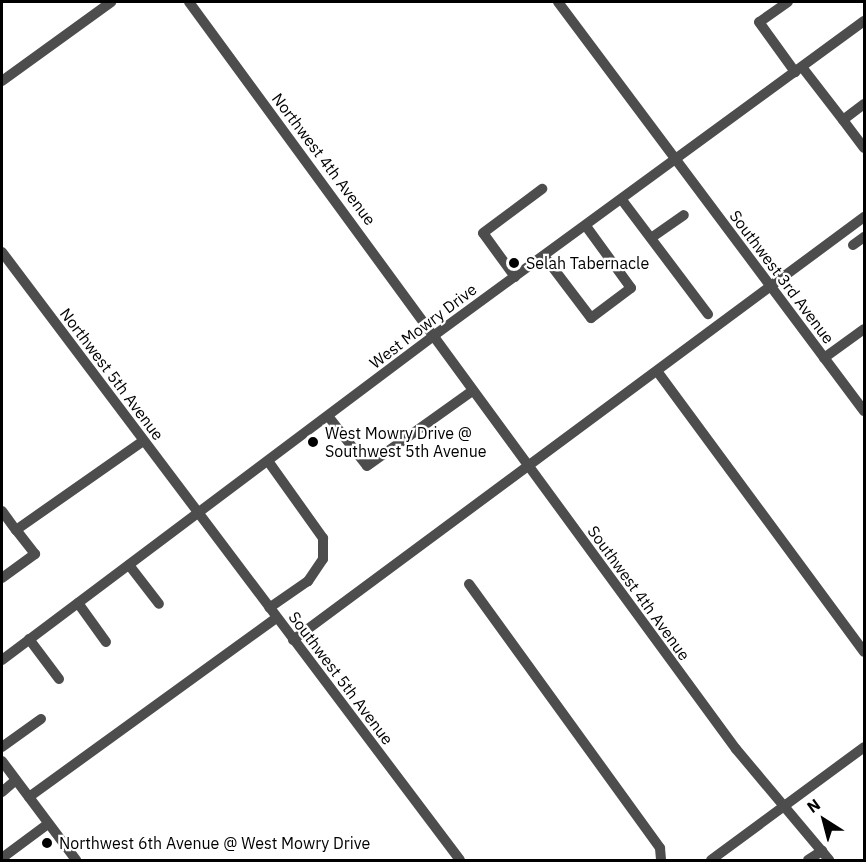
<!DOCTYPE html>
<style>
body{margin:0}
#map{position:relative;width:866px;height:862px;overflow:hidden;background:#fff;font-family:"IBM Plex Sans",sans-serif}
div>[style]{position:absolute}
.minor>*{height:10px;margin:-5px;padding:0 5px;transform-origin:5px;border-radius:5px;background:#4d4d4d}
.dots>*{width:16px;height:16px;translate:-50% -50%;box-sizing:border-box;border:3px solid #fff;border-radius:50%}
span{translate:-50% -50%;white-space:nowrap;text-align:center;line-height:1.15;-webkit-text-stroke:4.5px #fff;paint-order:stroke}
.street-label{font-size:16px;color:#000}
.poi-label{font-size:16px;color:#000}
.left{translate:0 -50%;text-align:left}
.frame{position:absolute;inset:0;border:3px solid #000;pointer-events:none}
.north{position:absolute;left:794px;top:790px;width:60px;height:60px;-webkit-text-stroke:4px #fff;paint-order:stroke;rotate:324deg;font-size:16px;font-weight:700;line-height:24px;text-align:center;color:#000}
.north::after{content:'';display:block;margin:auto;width:21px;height:27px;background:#000;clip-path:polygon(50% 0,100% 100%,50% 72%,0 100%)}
</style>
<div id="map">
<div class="minor">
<div style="left:189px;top:2px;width:926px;rotate:53.79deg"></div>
<div style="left:736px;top:749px;width:145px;rotate:50deg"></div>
<div style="left:558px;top:2px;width:511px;rotate:53.2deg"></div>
<div style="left:788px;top:2px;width:35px;rotate:145deg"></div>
<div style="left:759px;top:22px;width:62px;rotate:54.2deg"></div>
<div style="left:802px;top:67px;width:67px;rotate:52.3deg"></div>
<div style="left:2px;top:81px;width:135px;rotate:-35.9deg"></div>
<div style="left:864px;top:104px;width:26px;rotate:143deg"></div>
<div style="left:843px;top:120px;width:35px;rotate:53deg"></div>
<div style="left:622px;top:200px;width:143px;rotate:53deg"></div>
<div style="left:651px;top:238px;width:40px;rotate:-34.9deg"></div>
<div style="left:853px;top:245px;width:14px;rotate:-36deg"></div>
<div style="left:2px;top:252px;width:761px;rotate:53.01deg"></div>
<div style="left:544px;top:256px;width:78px;rotate:52.8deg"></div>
<div style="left:591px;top:318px;width:50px;rotate:-36.9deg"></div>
<div style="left:631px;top:288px;width:77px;rotate:-126deg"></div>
<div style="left:515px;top:277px;width:54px;rotate:-126deg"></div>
<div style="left:483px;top:233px;width:74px;rotate:-36.7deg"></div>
<div style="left:824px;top:358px;width:49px;rotate:-35.9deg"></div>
<div style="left:657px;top:371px;width:349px;rotate:53.6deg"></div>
<div style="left:328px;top:416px;width:63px;rotate:52deg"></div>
<div style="left:367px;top:466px;width:129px;rotate:-35.5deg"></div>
<div style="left:268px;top:461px;width:95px;rotate:54.5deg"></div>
<div style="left:323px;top:538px;width:21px;rotate:90deg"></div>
<div style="left:323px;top:559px;width:27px;rotate:124deg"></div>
<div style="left:308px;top:581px;width:47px;rotate:145.3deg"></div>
<div style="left:2px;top:511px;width:24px;rotate:54deg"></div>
<div style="left:129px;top:565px;width:49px;rotate:52.4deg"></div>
<div style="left:2px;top:578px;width:41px;rotate:-36deg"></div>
<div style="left:35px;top:554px;width:31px;rotate:-128deg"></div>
<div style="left:16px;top:530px;width:155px;rotate:-35deg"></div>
<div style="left:469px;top:584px;width:326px;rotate:54.1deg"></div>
<div style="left:660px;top:848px;width:12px;rotate:85deg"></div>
<div style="left:78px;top:603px;width:48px;rotate:54.3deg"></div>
<div style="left:29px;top:639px;width:50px;rotate:53.1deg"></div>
<div style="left:293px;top:640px;width:711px;rotate:-36.53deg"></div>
<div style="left:2px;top:660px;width:543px;rotate:-36.91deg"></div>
<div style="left:436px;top:334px;width:530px;rotate:-36.18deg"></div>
<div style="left:2px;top:747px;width:48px;rotate:-35.7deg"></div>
<div style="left:2px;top:761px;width:124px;rotate:53.2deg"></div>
<div style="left:2px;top:792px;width:18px;rotate:-41deg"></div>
<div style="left:29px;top:797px;width:305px;rotate:-35.9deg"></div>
<div style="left:2px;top:858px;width:57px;rotate:-36.5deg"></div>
<div style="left:711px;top:860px;width:190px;rotate:-36.4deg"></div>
<div style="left:808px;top:860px;width:17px;rotate:-33deg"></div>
</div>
<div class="dots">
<div style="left:514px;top:263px;background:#000"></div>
<div style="left:313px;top:442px;background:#000"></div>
<div style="left:47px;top:843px;background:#000"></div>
</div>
<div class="street-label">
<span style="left:324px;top:159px;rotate:53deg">Northwest 4th Avenue</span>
<span style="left:782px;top:277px;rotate:53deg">Southwest 3rd Avenue</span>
<span style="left:423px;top:326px;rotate:-37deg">West Mowry Drive</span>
<span style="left:112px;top:374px;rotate:53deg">Northwest 5th Avenue</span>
<span style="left:639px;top:593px;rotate:54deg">Southwest 4th Avenue</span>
<span style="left:341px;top:678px;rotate:53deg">Southwest 5th Avenue</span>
</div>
<div class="poi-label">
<span class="left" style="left:526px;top:263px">Selah Tabernacle</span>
<span class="left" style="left:325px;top:442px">West Mowry Drive @<br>Southwest 5th Avenue</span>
<span class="left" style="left:59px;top:843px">Northwest 6th Avenue @ West Mowry Drive</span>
</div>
<div class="frame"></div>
<div class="north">N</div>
</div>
